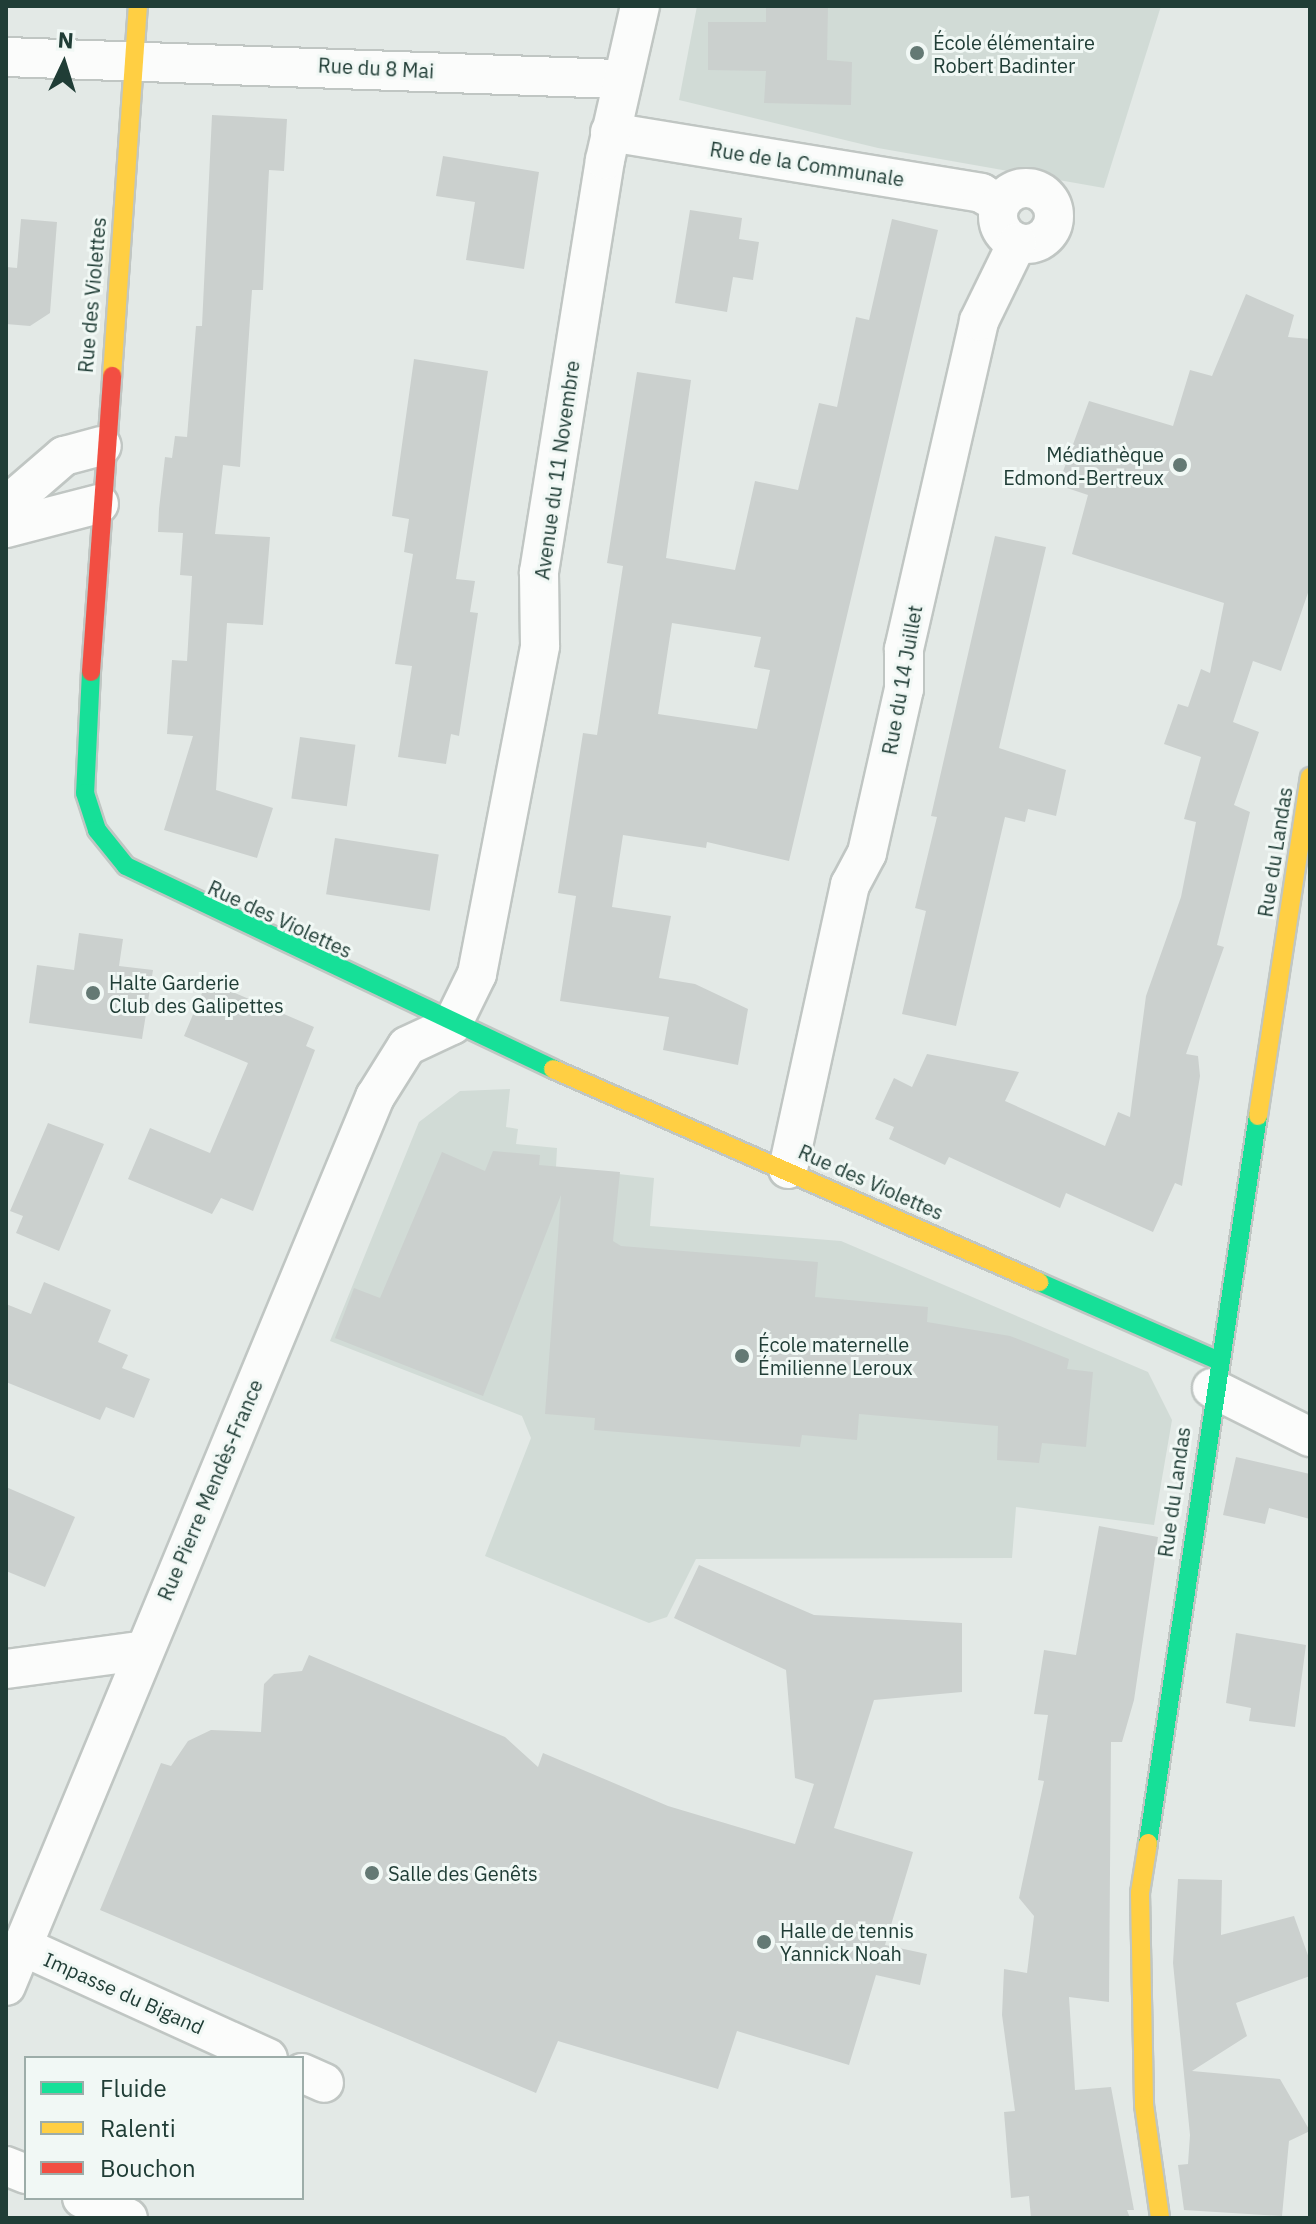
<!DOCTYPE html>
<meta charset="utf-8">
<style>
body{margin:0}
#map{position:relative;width:1316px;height:2224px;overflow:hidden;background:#e3e9e6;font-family:"IBM Plex Sans",sans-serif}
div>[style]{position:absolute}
.built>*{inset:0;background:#d1dbd6}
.building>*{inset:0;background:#cbd0ce;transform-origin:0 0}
.roads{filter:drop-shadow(2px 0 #c0c6c3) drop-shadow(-2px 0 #c0c6c3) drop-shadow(0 2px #c0c6c3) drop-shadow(0 -2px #c0c6c3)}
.street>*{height:38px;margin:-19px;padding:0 19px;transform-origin:19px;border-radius:19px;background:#fbfcfb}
.street>.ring{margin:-19px;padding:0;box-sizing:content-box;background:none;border:38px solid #fbfcfb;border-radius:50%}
.fast>*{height:18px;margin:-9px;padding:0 9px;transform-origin:9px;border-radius:9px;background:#16e098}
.slow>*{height:18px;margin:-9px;padding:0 9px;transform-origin:9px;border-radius:9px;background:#ffcf43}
.jam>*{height:18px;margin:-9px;padding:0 9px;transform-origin:9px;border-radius:9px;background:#f24e42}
.dots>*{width:22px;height:22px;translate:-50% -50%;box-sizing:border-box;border:4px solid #f1f8f5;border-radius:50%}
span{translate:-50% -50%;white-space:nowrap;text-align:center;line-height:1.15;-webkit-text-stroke:6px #f1f8f5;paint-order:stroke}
.poi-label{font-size:20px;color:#203d36}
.left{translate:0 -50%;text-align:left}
.right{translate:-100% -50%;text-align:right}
.street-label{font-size:20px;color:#203d36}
.frame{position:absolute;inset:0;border:8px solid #203d36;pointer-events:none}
.legend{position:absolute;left:24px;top:2056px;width:280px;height:144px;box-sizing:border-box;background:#f1f8f5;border:2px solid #9dada9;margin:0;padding:10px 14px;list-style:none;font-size:24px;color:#203d36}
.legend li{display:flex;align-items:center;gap:16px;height:40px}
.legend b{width:40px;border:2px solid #9dada9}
.north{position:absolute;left:24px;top:24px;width:80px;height:80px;-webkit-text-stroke:6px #f1f8f5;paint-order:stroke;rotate:4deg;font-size:22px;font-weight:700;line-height:32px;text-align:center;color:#203d36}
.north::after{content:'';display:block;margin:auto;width:28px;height:36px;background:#203d36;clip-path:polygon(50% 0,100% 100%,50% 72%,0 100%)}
</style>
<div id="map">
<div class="built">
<div style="clip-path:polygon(697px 6px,1161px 6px,1104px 188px,878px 148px,679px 100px)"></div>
<div style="clip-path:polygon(510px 1089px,506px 1127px,518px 1129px,516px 1144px,557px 1148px,556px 1167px,654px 1178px,650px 1226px,841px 1241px,1148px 1372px,1172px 1420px,1154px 1525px,1016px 1507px,1012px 1558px,696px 1559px,667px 1617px,649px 1623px,485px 1556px,531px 1438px,522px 1416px,330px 1341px,419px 1122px,460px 1091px)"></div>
</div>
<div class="building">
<div style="clip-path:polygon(766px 6px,828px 6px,827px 60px,852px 62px,851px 105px,764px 103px,766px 71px,708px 70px,708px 22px,766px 22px)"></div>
<div style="clip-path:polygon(212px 115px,287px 119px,284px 171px,269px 170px,263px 290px,252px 290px,240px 467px,223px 465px,215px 534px,270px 537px,263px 625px,227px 623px,216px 790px,273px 808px,257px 858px,164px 830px,193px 736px,167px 734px,172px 660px,187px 661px,192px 576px,180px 575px,183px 533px,158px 532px,159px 509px,165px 457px,172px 458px,175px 436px,187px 437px,196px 326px,202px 326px)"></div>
<div style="clip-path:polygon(443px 156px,539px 172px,524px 269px,466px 260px,475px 202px,436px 196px)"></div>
<div style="clip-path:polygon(690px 210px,742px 218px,739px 239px,759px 242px,753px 280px,733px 277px,727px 312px,675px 303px)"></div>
<div style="clip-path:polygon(21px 219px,57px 222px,50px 313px,30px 326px,6px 324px,6px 267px,17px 268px)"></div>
<div style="clip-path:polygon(evenodd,892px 219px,938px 230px,789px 861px,707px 842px,706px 848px,623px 835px,612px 907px,671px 916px,659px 978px,695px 984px,748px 1009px,738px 1065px,663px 1050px,669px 1017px,560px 1001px,576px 896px,558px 893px,583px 733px,597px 735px,623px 566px,607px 563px,637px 372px,691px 380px,666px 558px,735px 570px,755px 481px,798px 490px,819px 403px,837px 407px,856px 317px,869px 320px,892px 219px,672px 623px,761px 637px,754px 667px,770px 670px,757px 729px,658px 714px,672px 623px)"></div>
<div style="clip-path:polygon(1246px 294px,1294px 315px,1288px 337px,1310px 339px,1310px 587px,1281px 671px,1253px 661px,1233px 722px,1259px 732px,1234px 805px,1250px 812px,1217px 945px,1224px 947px,1186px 1054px,1198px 1056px,1200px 1076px,1182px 1186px,1175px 1183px,1153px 1232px,1066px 1193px,1060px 1208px,949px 1157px,945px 1165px,889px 1139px,894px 1127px,875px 1119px,894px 1078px,912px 1087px,927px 1054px,1019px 1072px,1005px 1101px,1105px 1146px,1118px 1112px,1130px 1117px,1146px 996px,1181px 897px,1196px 822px,1184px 819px,1201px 757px,1164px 744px,1178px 704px,1188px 707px,1201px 669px,1210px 673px,1224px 603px,1072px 554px,1088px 495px,1058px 485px,1089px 401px,1173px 426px,1190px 370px,1212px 376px)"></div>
<div style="clip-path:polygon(414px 359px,488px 371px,456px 579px,475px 581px,470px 612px,478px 613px,459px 736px,451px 734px,446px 764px,398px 757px,412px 666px,395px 664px,413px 554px,404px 552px,409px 519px,392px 516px)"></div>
<div style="clip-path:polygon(995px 536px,1046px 547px,999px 748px,1066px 770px,1056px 816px,1028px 809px,1025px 822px,1005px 817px,956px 1026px,902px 1014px,926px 911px,915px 908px,937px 817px,931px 816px)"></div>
<div style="left:300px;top:737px;width:56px;height:62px;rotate:8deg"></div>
<div style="left:335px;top:838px;width:105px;height:57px;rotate:9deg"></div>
<div style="clip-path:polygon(79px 933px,123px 939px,119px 966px,153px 970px,142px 1039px,29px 1023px,37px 965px,74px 970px)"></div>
<div style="clip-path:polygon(207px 981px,314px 1027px,306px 1046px,315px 1050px,253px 1211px,221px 1198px,212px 1214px,128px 1179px,150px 1128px,210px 1153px,248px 1063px,184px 1036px)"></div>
<div style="clip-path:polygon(48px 1123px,104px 1144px,59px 1251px,16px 1233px,23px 1216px,10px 1211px)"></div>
<div style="clip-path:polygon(493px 1151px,540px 1155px,539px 1165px,620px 1172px,613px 1241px,621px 1246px,818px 1262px,815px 1297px,928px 1307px,927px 1322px,1010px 1336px,1069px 1359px,1067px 1369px,1093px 1372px,1086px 1447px,1042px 1443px,1039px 1463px,997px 1460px,998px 1426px,859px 1414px,857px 1440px,802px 1435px,800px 1447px,594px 1430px,595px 1418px,545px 1414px,561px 1195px,483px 1396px,335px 1338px,354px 1288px,380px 1298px,442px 1152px,485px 1171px)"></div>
<div style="clip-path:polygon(44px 1282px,111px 1310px,98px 1342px,128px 1355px,122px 1368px,150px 1379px,134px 1418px,106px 1407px,100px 1420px,6px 1382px,6px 1304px,31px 1314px)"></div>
<div style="clip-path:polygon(1236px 1457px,1310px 1474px,1310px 1519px,1269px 1508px,1265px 1524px,1223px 1515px)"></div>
<div style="clip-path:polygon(6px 1487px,75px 1517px,45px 1587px,6px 1571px)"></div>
<div style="clip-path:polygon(1099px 1526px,1158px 1537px,1134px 1700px,1122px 1742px,1111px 1742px,1109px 2002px,1069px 1997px,1075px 2090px,1111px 2087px,1134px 2210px,1127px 2210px,1130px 2218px,1031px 2218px,1029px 2196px,1011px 2198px,1004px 2112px,1015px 2111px,1002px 2015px,1004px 1969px,1027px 1973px,1034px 1916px,1019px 1898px,1044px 1781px,1038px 1780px,1048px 1715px,1034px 1714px,1044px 1650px,1076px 1655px)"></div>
<div style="clip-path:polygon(699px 1565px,814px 1615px,962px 1623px,962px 1692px,874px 1700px,834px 1828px,913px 1852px,885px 1945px,927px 1954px,920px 1985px,876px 1975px,849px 2065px,737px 2031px,718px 2089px,558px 2041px,536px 2093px,100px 1910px,161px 1763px,171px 1766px,188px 1741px,211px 1730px,261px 1732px,264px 1684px,274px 1674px,302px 1671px,309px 1655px,505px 1737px,538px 1767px,543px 1753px,668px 1806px,795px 1844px,814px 1784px,795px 1778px,786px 1670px,674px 1618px)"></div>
<div style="clip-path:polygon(1236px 1633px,1306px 1645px,1295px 1727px,1249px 1721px,1251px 1708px,1226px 1703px)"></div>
<div style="clip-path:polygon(1178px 1879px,1222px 1880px,1221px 1935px,1294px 1916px,1310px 1961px,1310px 1976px,1236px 2003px,1247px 2036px,1192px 2071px,1280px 2079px,1310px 2131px,1289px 2141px,1282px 2216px,1184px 2210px,1178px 2165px,1188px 2164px,1190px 2135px,1173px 1963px)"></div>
</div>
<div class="roads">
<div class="street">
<div style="left:6px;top:57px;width:613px;rotate:2.06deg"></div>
<div style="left:610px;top:132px;width:376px;rotate:9.3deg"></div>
<div style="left:981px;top:193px;width:22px;rotate:30deg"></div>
<div class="ring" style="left:998px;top:188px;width:18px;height:18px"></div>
<div style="left:6px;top:506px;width:77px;rotate:-40.8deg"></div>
<div style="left:64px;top:456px;width:39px;rotate:-15deg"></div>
<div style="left:6px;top:528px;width:96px;rotate:-14.5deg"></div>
<div style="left:788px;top:1169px;width:291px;rotate:-77.7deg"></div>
<div style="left:850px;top:885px;width:36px;rotate:-62deg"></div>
<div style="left:867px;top:853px;width:168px;rotate:-77.3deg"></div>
<div style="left:904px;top:689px;width:40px;rotate:-90deg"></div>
<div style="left:904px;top:649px;width:336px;rotate:-77.1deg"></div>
<div style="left:979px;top:321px;width:87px;rotate:-64deg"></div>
<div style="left:1212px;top:1388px;width:110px;rotate:26.6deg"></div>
<div style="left:6px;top:1669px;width:135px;rotate:-7.7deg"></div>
<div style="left:24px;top:1947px;width:268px;rotate:24.5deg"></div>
<div style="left:6px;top:1986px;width:963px;rotate:-67.46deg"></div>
<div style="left:375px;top:1097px;width:60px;rotate:-57.9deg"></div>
<div style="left:407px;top:1046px;width:50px;rotate:-25deg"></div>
<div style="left:452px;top:1025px;width:57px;rotate:-63.9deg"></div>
<div style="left:477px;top:974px;width:334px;rotate:-79.1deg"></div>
<div style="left:540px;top:646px;width:74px;rotate:-90.8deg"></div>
<div style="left:539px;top:572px;width:417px;rotate:-80.9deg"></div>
<div style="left:605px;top:160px;width:158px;rotate:-77.2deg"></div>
<div style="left:302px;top:2073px;width:24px;rotate:24deg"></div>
<div style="left:6px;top:2166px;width:22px;rotate:22deg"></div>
<div style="left:82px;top:2198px;width:50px;rotate:23.5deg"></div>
</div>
<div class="fast">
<div style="left:91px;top:672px;width:121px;rotate:92.8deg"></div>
<div style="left:85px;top:793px;width:39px;rotate:72deg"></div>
<div style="left:97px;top:830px;width:46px;rotate:51.1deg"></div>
<div style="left:126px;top:866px;width:473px;rotate:25.4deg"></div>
<div style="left:1039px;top:1282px;width:194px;rotate:23.7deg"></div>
<div style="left:1148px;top:1843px;width:735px;rotate:-81.4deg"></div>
</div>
<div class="slow">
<div style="left:112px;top:376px;width:371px;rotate:-86deg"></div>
<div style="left:553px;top:1069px;width:531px;rotate:23.67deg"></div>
<div style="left:1258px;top:1116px;width:343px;rotate:-81.3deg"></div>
<div style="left:1148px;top:1843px;width:51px;rotate:99.1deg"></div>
<div style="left:1140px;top:1893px;width:212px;rotate:88.9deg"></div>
<div style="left:1144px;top:2105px;width:114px;rotate:81.9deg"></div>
</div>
<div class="jam">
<div style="left:91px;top:672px;width:297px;rotate:-85.9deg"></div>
</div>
</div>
<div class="dots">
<div style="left:917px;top:53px;background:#647974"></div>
<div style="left:1180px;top:465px;background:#647974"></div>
<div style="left:93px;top:993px;background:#647974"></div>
<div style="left:742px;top:1356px;background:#647974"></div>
<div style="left:372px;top:1873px;background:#647974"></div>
<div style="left:764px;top:1942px;background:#647974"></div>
</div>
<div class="poi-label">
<span class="left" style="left:933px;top:54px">École élémentaire<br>Robert Badinter</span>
<span class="right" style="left:1164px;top:466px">Médiathèque<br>Edmond-Bertreux</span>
<span class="left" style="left:109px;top:994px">Halte Garderie<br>Club des Galipettes</span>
<span class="left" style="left:758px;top:1356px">École maternelle<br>Émilienne Leroux</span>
<span class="left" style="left:388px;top:1873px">Salle des Genêts</span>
<span class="left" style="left:780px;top:1942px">Halle de tennis<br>Yannick Noah</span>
</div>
<div class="street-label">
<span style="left:376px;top:68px;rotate:3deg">Rue du 8 Mai</span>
<span style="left:807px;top:164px;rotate:9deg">Rue de la Communale</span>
<span style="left:92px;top:295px;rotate:-85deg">Rue des Violettes</span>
<span style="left:557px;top:470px;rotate:-82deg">Avenue du 11 Novembre</span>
<span style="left:902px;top:680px;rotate:-80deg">Rue du 14 Juillet</span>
<span style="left:1275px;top:852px;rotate:-81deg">Rue du Landas</span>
<span style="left:280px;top:919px;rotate:25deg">Rue des Violettes</span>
<span style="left:871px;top:1182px;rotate:24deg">Rue des Violettes</span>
<span style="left:210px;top:1490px;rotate:-67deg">Rue Pierre Mendès-France</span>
<span style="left:1174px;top:1492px;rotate:-82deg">Rue du Landas</span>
<span style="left:124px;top:1993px;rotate:24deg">Impasse du Bigand</span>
</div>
<div class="frame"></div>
<ul class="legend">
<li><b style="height:10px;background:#16e098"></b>Fluide</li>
<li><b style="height:10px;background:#ffcf43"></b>Ralenti</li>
<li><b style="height:10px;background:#f24e42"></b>Bouchon</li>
</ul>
<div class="north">N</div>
</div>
